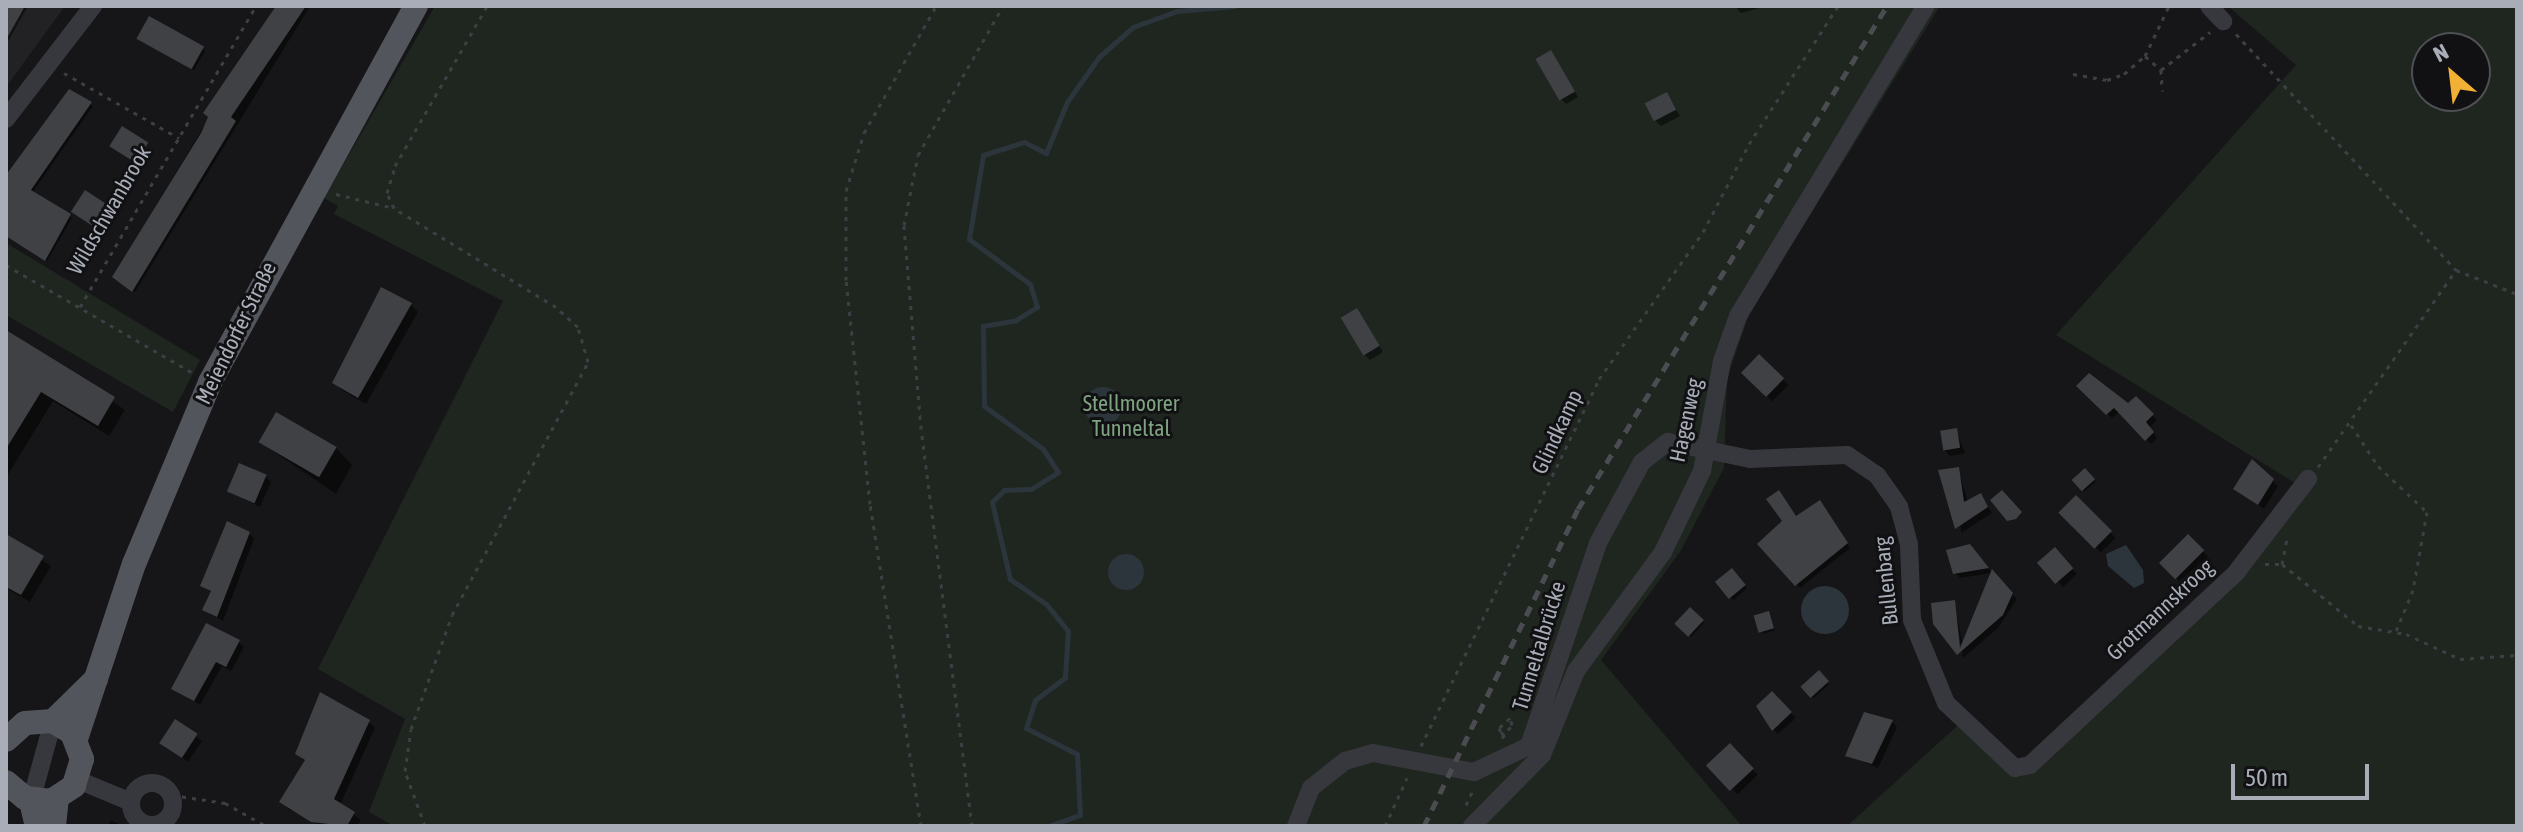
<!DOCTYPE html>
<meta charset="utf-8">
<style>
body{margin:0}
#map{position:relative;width:2523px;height:832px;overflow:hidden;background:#161618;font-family:"Asap Condensed",sans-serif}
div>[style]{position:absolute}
.built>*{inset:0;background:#222225}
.green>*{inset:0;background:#1e261f}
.water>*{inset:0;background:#2c353c}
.round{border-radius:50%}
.shadow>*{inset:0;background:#0007;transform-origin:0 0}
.stream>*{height:5px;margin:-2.5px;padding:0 2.5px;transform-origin:2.5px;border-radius:2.5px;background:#2c353c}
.building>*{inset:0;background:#404145;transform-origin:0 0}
.path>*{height:3px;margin-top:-1.5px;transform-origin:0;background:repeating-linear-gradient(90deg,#3d3f44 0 4px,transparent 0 10px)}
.minor>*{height:18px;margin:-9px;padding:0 9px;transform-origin:9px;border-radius:9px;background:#37383d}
.minor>.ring{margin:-9px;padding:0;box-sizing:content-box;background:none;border:18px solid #37383d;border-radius:50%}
.major>*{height:24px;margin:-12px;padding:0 12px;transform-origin:12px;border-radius:12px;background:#53555c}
.rail>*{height:5px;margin-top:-2.5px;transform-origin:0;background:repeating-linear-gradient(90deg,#4a4c52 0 10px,transparent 0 18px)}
span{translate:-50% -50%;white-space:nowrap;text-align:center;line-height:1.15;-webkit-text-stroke:6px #111113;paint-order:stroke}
.street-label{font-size:22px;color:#a8adb8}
.park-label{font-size:22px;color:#7fa381}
.frame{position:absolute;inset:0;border:8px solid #a8adb8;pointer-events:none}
.north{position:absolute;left:2411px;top:32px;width:80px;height:80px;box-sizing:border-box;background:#111113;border:2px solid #4d4f55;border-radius:50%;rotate:332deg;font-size:22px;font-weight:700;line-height:32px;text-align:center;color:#a8adb8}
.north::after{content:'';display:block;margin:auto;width:28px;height:36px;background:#f2b134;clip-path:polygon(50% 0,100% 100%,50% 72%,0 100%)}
.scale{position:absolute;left:2231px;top:764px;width:138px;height:36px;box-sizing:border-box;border:4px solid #a8adb8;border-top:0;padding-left:10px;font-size:24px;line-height:28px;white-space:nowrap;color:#a8adb8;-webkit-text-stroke:6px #111113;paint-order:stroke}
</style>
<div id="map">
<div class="built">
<div style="clip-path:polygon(6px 6px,65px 6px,6px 87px)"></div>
</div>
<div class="green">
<div style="clip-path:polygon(435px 6px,1940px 6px,1750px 312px,1727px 378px,1724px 468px,1680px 552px,1601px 660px,1742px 826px,394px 826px,369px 812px,405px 719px,318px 669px,503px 301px,334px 214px,338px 206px,324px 198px)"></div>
<div style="clip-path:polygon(evenodd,2228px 6px,2517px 6px,2517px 826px,1847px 826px,1968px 716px,2018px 764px,2230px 568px,2295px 483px,2056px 335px,2296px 65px,2228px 6px,2427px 48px,2475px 48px,2475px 96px,2427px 96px,2427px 48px)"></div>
<div style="clip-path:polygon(6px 243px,200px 360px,173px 412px,6px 315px)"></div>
</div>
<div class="water">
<div class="round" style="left:1084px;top:387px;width:38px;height:38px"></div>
<div style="clip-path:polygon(2126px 545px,2143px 570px,2144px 583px,2134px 588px,2108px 566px,2106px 554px)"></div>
<div class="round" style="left:1108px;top:554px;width:36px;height:36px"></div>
<div class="round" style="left:1801px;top:586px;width:48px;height:48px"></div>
</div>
<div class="shadow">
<div style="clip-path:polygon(6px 6px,28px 6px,6px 45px)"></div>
<div style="clip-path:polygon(276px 6px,310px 6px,135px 292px,114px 276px)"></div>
<div style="clip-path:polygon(1735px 6px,1763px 6px,1763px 7px,1741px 13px)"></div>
<div style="clip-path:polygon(141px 39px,203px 49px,205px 51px,194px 70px)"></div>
<div style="clip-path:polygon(1550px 52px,1578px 97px,1566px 104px,1561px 99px)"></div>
<div style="clip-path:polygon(70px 92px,93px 106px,32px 193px,72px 218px,47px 261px,6px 235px,6px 177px)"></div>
<div style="clip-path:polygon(1666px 94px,1680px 116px,1661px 126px,1655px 120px)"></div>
<div style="clip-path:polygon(147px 143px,138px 163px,114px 148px)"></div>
<div style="clip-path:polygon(110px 208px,100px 229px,76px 213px)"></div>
<div style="clip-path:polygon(411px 305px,418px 312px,366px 404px,342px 390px,335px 383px)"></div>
<div style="clip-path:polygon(1357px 310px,1383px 352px,1370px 360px,1365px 355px)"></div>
<div style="clip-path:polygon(9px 334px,125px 410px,109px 436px,53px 401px,6px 478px)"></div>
<div style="left:1760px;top:357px;width:40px;height:23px;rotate:45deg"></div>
<div style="clip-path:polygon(2080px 386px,2129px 406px,2136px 399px,2157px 420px,2149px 428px,2157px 438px,2151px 444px,2120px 411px,2112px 418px)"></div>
<div style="clip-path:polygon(1956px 430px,1965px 453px,1950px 456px,1945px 451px)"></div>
<div style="clip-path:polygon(260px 442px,336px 448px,352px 465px,336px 494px)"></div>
<div style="clip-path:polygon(2252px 462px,2278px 486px,2264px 509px,2235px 489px)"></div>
<div style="clip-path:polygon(1958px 469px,1968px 502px,1980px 496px,1992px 513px,1961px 533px)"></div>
<div style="left:2085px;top:470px;width:16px;height:14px;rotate:50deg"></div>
<div style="clip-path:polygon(266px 477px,271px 482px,260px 507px,229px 490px)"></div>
<div style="left:2076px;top:497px;width:57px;height:21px;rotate:46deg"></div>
<div style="clip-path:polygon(1823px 506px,1850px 548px,1800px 588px,1760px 544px)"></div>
<div style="clip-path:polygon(249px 533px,254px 539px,223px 621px,204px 610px,212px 593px,202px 586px)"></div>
<div style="clip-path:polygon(6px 537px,51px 566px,30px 602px,6px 588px)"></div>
<div style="clip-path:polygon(2188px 537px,2208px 557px,2179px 581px,2162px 563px)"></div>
<div style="left:2054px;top:550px;width:33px;height:19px;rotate:46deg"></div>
<div style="clip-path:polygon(1975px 551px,1992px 573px,1960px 578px,1955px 573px)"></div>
<div style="left:1732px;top:571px;width:23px;height:18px;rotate:49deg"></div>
<div style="clip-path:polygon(1997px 577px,2017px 599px,1998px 628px,1963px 658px,1954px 603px,1963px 645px)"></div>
<div style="left:1690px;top:610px;width:19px;height:19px;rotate:43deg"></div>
<div style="clip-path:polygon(1768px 613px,1775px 630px,1763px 634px,1761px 631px)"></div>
<div style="clip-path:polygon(239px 642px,244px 647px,231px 671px,222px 666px,200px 705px,174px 688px)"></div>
<div style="left:1819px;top:673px;width:15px;height:21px;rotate:48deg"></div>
<div style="clip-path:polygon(1772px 693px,1796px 718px,1778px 734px,1773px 729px)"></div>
<div style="clip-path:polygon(175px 721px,202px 741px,188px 762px,166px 748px)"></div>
<div style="clip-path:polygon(368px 721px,375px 728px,340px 805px,361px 820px,357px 826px,322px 826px,288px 809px,282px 802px,306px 762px,297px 754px)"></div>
<div style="clip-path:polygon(1892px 722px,1897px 727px,1878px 768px,1848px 755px)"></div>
<div style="left:1730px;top:746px;width:40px;height:28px;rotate:46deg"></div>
<div style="clip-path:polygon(111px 820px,123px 826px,108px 826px)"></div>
</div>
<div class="stream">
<div style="left:1048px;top:826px;width:34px;rotate:-19deg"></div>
<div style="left:1080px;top:815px;width:61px;rotate:-92.8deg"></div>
<div style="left:1077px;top:754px;width:57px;rotate:-153deg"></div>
<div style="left:1026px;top:728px;width:29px;rotate:-72deg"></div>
<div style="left:1035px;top:700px;width:38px;rotate:-37deg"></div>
<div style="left:1065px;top:677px;width:46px;rotate:-86.3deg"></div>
<div style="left:1068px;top:631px;width:35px;rotate:-129deg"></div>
<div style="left:1046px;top:604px;width:44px;rotate:-145.2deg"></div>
<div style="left:1010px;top:579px;width:79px;rotate:-103.2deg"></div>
<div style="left:992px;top:502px;width:17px;rotate:-45deg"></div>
<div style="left:1004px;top:490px;width:27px;rotate:-2deg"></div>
<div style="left:1031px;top:489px;width:32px;rotate:-32deg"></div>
<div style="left:1058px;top:472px;width:27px;rotate:-123deg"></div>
<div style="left:1043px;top:449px;width:73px;rotate:-143.9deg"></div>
<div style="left:984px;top:406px;width:80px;rotate:-90.7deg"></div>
<div style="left:983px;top:326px;width:34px;rotate:-10deg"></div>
<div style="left:1016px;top:320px;width:25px;rotate:-32deg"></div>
<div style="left:1037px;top:307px;width:24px;rotate:-107deg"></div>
<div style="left:1030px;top:284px;width:76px;rotate:-143.6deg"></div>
<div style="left:969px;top:239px;width:85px;rotate:-80.5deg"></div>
<div style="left:983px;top:155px;width:43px;rotate:-17.6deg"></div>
<div style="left:1024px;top:142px;width:25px;rotate:27deg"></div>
<div style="left:1046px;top:153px;width:55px;rotate:-67.6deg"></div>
<div style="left:1067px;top:102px;width:55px;rotate:-54.6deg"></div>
<div style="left:1099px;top:57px;width:45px;rotate:-41.4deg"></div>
<div style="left:1133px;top:27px;width:47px;rotate:-20deg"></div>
<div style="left:1177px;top:11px;width:58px;rotate:-4.9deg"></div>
</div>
<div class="building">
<div style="clip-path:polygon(6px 6px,25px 6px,6px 40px)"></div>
<div style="clip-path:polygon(276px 6px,306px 6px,231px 117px,236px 121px,132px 292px,112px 277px,201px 133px,208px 117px,203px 113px)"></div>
<div style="left:149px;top:16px;width:63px;height:26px;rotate:29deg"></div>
<div style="left:1551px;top:50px;width:48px;height:18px;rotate:60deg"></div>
<div style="clip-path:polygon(69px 89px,92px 102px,31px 190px,71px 214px,45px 261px,6px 236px,6px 175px)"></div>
<div style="left:1667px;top:92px;width:20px;height:25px;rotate:63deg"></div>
<div style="left:122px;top:126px;width:31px;height:24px;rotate:32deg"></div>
<div style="left:85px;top:190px;width:31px;height:26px;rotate:33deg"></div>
<div style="clip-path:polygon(381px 287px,412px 303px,358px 398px,332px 383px)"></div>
<div style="left:1357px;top:308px;width:44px;height:19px;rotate:59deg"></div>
<div style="clip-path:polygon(6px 330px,115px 397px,98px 426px,41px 392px,6px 449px)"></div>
<div style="left:1759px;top:354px;width:35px;height:26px;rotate:44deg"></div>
<div style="clip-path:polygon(2089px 373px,2128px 403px,2136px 396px,2154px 414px,2146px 422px,2154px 432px,2145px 441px,2114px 408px,2106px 415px,2076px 386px)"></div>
<div style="left:276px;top:412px;width:70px;height:35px;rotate:30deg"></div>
<div style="left:1957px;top:428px;width:20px;height:17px;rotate:81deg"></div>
<div style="clip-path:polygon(2252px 459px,2274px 479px,2258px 505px,2233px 489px)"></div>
<div style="left:239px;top:463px;width:30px;height:31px;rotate:23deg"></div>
<div style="clip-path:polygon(1959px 467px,1964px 502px,1981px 493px,1988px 507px,1955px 529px,1938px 470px)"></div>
<div style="left:2085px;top:468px;width:15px;height:18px;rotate:48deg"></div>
<div style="clip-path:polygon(1779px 490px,1796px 516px,1820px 500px,1848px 543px,1795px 586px,1757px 544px,1782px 521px,1766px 499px)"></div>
<div style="clip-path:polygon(2002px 490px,2022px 512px,2016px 519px,2007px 521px,1990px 500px)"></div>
<div style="left:2076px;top:495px;width:51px;height:25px;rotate:45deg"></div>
<div style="clip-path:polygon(227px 521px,250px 532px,217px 617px,202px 610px,211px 591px,200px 586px)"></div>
<div style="clip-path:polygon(6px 534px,44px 556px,21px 595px,6px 587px)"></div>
<div style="left:2188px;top:534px;width:23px;height:41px;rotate:45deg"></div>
<div style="clip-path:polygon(1970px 544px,1989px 568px,1953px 574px,1946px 550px)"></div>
<div style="left:2055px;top:547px;width:28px;height:24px;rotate:49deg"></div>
<div style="left:1732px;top:568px;width:22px;height:22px;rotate:51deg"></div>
<div style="clip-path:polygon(1992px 569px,2013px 593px,2003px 615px,1957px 655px,1933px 624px,1931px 603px,1955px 600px,1960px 648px)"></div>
<div style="left:1690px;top:607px;width:19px;height:23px;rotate:43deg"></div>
<div style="left:1769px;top:611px;width:18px;height:16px;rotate:74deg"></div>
<div style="clip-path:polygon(206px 623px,240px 640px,226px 667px,216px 662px,194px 701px,171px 689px)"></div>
<div style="left:1819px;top:670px;width:15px;height:25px;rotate:48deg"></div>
<div style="clip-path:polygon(1772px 691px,1792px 712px,1772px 731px,1756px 706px)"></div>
<div style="clip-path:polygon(320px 692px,370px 720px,334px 799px,355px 812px,347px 826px,311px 822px,279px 802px,305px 760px,295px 754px)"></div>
<div style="clip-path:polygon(1864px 712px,1893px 720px,1872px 764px,1845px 756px)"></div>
<div style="left:175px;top:719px;width:27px;height:29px;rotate:33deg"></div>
<div style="left:1730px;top:743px;width:35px;height:33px;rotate:47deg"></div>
</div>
<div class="path">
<div style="left:2236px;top:34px;width:323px;rotate:47deg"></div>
<div style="left:2456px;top:270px;width:66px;rotate:21.5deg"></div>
<div style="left:2145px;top:56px;width:21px;rotate:41deg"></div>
<div style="left:2161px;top:70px;width:62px;rotate:-37.8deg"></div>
<div style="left:2161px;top:70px;width:21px;rotate:87deg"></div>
<div style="left:64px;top:73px;width:132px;rotate:29.5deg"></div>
<div style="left:2073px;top:74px;width:35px;rotate:10deg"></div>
<div style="left:2107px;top:80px;width:18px;rotate:-19deg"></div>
<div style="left:2124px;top:74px;width:28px;rotate:-41deg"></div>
<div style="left:2145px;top:56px;width:55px;rotate:-64.4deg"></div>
<div style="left:336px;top:194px;width:60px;rotate:13.6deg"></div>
<div style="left:6px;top:265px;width:216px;rotate:30deg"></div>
<div style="left:80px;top:307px;width:349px;rotate:-59.7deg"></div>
<div style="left:2351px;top:425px;width:49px;rotate:56.6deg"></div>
<div style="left:2378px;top:466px;width:67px;rotate:43.2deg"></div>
<div style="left:2427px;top:512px;width:79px;rotate:100.2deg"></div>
<div style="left:2413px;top:590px;width:44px;rotate:112.5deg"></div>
<div style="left:2318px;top:467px;width:241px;rotate:-55deg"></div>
<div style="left:2265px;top:564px;width:17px"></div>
<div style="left:2282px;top:564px;width:98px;rotate:39.2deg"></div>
<div style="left:2358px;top:626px;width:49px;rotate:9.5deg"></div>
<div style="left:2406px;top:634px;width:60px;rotate:24.8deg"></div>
<div style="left:2460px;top:659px;width:57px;rotate:-4deg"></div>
<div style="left:2282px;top:564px;width:26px;rotate:-79deg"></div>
<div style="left:1502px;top:738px;width:10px;rotate:-53deg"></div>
<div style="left:1508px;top:730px;width:6px;rotate:-51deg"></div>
<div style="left:1512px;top:725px;width:7px;rotate:-106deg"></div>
<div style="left:1510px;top:718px;width:15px;rotate:138deg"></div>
<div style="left:1499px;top:728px;width:4px;rotate:63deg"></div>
<div style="left:1501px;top:732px;width:6px;rotate:45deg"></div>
<div style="left:1421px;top:746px;width:408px;rotate:-64.1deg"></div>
<div style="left:1599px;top:379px;width:180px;rotate:-54.7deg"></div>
<div style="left:1703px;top:232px;width:99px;rotate:-62.4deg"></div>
<div style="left:1749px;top:144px;width:164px;rotate:-57.2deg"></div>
<div style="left:172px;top:795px;width:54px;rotate:8.6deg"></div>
<div style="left:225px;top:803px;width:47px;rotate:29.3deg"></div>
<div style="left:1466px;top:805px;width:17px;rotate:-65deg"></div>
<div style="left:425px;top:826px;width:59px;rotate:-110deg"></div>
<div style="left:405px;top:771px;width:42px;rotate:-81.9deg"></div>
<div style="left:411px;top:729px;width:121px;rotate:-70.2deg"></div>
<div style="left:452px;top:615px;width:287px;rotate:-61.7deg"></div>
<div style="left:588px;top:362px;width:36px;rotate:-106deg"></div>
<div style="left:578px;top:327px;width:30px;rotate:-138deg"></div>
<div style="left:556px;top:307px;width:190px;rotate:-148.6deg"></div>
<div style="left:394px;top:208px;width:17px;rotate:-115deg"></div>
<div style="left:387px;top:193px;width:28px;rotate:-73deg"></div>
<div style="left:395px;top:166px;width:185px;rotate:-60.1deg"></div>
<div style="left:921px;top:826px;width:326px;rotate:-99deg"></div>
<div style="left:870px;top:504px;width:225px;rotate:-96.1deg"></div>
<div style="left:846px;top:280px;width:89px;rotate:-90deg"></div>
<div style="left:846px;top:191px;width:61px;rotate:-72.8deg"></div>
<div style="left:864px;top:133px;width:146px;rotate:-60.4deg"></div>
<div style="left:972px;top:826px;width:400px;rotate:-97.3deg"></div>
<div style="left:921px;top:429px;width:205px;rotate:-94.8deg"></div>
<div style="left:904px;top:225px;width:71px;rotate:-78.7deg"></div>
<div style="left:918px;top:155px;width:172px;rotate:-60.3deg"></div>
<div style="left:1385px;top:826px;width:53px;rotate:-65.4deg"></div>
</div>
<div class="minor">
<div style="left:2209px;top:6px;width:21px;rotate:47deg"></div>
<div style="left:6px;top:119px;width:143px;rotate:-52.4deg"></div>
<div style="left:78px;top:780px;width:57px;rotate:22.5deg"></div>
<div class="ring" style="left:131px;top:783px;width:24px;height:24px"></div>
<div style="left:31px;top:801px;width:83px;rotate:-74.6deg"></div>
<div style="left:1296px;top:826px;width:41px;rotate:-68.5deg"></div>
<div style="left:1311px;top:788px;width:43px;rotate:-38.5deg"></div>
<div style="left:1345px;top:761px;width:29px;rotate:-16deg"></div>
<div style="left:1373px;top:753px;width:103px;rotate:10.7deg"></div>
<div style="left:1474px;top:772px;width:61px;rotate:-25.3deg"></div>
<div style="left:1529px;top:746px;width:214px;rotate:-71.2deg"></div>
<div style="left:1598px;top:543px;width:92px;rotate:-61.5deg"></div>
<div style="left:1642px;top:462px;width:33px;rotate:-38deg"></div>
<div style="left:1668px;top:442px;width:84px;rotate:11.7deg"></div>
<div style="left:1750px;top:459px;width:97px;rotate:-2.4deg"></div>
<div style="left:1847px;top:455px;width:36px;rotate:34deg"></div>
<div style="left:1877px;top:475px;width:39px;rotate:55deg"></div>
<div style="left:1899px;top:507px;width:39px;rotate:75deg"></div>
<div style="left:1909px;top:545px;width:75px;rotate:87.7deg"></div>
<div style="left:1912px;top:620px;width:90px;rotate:67.7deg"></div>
<div style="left:1946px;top:703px;width:95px;rotate:43.3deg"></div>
<div style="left:2015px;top:768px;width:15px;rotate:-11deg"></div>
<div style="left:2030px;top:765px;width:280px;rotate:-43deg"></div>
<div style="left:2235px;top:574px;width:120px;rotate:-52.5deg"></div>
<div style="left:1472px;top:826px;width:100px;rotate:-45.4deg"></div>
<div style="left:1542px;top:755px;width:91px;rotate:-68deg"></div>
<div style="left:1576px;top:671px;width:147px;rotate:-53.8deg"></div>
<div style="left:1663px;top:552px;width:90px;rotate:-64.3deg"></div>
<div style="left:1702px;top:471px;width:112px;rotate:-79.7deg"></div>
<div style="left:1722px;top:361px;width:48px;rotate:-70.4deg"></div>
<div style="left:1738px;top:316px;width:363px;rotate:-58.8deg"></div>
</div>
<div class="major">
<div style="left:53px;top:721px;width:60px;rotate:-44.3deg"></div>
<div style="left:76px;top:739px;width:184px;rotate:-71.7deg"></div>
<div style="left:134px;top:564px;width:197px;rotate:-67.3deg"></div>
<div style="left:210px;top:382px;width:429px;rotate:-61.3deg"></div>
<div style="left:6px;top:740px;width:25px;rotate:-42deg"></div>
<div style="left:25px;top:723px;width:28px;rotate:-4deg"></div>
<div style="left:53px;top:721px;width:22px;rotate:32deg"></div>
<div style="left:72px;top:733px;width:28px;rotate:69deg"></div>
<div style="left:82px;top:759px;width:28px;rotate:107deg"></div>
<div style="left:74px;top:786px;width:27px;rotate:147deg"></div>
<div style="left:51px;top:801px;width:26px;rotate:-173deg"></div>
<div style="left:25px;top:798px;width:25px;rotate:-140deg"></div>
<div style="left:31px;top:801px;width:26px;rotate:77deg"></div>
<div style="left:54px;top:826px;width:27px;rotate:-84deg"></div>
</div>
<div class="rail">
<div style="left:1424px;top:826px;width:352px;rotate:-64.1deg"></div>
<div style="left:1578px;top:509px;width:590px;rotate:-58.44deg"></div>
</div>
<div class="street-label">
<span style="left:109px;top:210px;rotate:-60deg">Wildschwanbrook</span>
<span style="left:236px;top:333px;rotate:-64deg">Meiendorfer Straße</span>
<span style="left:1686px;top:420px;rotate:-78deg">Hagenweg</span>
<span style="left:1557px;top:432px;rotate:-65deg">Glindkamp</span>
<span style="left:1886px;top:581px;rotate:-96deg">Bullenbarg</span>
<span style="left:2160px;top:610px;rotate:-43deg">Grotmannskroog</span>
<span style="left:1539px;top:646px;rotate:-73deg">Tunneltalbrücke</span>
</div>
<div class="park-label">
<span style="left:1131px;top:416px">Stellmoorer<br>Tunneltal</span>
</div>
<div class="frame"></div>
<div class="north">N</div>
<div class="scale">50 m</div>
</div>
